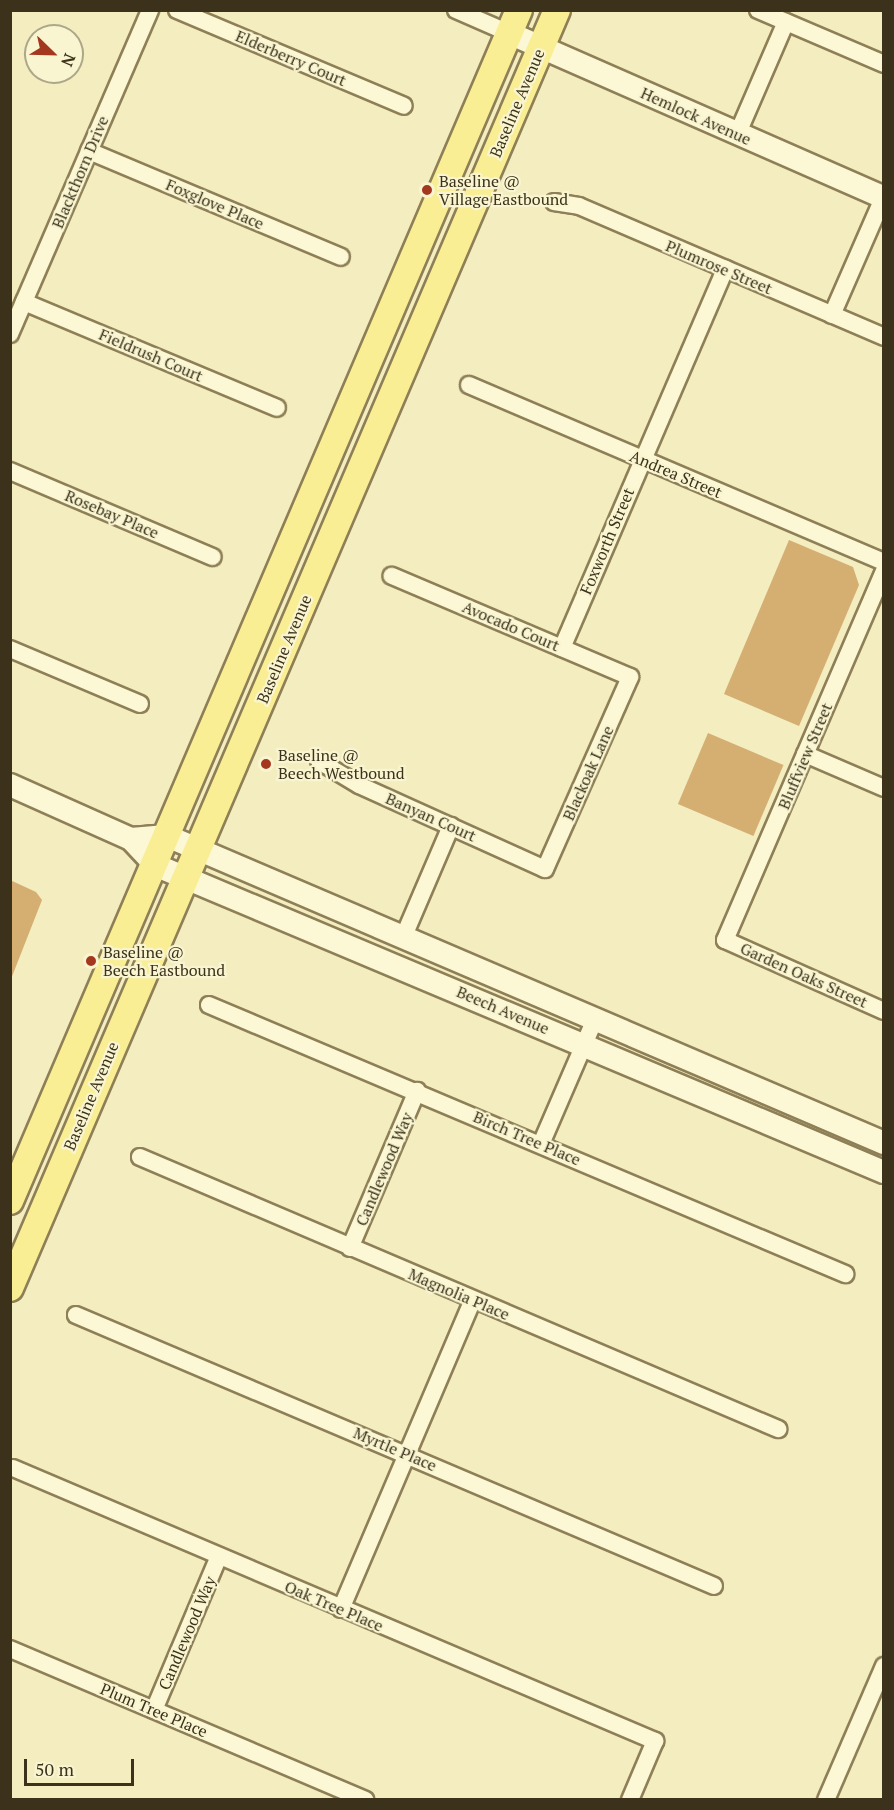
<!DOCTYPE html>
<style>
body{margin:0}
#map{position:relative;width:894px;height:1810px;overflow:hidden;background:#f3edc0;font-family:"PT Serif",serif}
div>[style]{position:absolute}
.building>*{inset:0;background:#d5ae72;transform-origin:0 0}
.roads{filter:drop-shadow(2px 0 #8e7f56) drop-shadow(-2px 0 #8e7f56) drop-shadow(0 2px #8e7f56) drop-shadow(0 -2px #8e7f56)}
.street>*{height:16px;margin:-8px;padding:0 8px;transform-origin:8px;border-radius:8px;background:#fcf8d5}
.secondary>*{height:22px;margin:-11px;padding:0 11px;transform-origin:11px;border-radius:11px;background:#fcf8d5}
.primary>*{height:26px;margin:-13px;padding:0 13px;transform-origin:13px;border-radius:13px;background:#faee94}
.dots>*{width:16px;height:16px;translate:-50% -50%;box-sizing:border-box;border:3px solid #f9f5d1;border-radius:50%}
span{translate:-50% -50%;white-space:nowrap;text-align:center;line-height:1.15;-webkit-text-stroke:4.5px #f9f5d1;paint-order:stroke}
.street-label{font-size:16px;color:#3c321c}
.poi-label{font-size:16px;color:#3c321c}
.left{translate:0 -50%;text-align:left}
.frame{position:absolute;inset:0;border:12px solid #3c321c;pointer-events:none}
.north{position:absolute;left:24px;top:24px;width:60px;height:60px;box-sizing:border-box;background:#f9f5d1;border:2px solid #ada789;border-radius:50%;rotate:113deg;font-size:16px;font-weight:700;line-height:24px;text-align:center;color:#3c321c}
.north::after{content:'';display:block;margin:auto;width:21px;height:27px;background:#a4381f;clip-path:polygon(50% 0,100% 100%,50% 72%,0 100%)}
.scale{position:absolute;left:24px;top:1759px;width:110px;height:27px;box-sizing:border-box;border:3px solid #3c321c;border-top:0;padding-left:8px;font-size:18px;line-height:21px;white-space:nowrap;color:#3c321c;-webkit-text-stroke:4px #f9f5d1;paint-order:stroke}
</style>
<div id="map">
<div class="building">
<div style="clip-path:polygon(789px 540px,853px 567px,859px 585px,799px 726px,724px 694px)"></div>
<div style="left:708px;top:733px;width:82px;height:77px;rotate:23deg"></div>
<div style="clip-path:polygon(10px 880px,36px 892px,42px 900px,11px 979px)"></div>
</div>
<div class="roads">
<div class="street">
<div style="left:177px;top:10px;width:246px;rotate:22.9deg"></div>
<div style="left:456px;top:10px;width:58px;rotate:23.5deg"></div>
<div style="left:758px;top:10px;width:137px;rotate:23.2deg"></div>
<div style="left:737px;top:135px;width:123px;rotate:-66.6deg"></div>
<div style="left:89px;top:151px;width:273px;rotate:22.8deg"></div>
<div style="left:554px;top:202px;width:25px;rotate:9deg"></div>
<div style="left:579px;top:206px;width:332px;rotate:23.2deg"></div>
<div style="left:24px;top:302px;width:274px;rotate:22.7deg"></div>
<div style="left:832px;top:315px;width:128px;rotate:-66.4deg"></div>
<div style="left:10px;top:334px;width:353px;rotate:-66.6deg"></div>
<div style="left:469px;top:385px;width:451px;rotate:23.1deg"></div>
<div style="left:10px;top:471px;width:220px;rotate:23deg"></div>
<div style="left:884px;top:571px;width:402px;rotate:113.3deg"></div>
<div style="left:725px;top:940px;width:174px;rotate:24.1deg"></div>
<div style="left:562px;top:648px;width:413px;rotate:-66.7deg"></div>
<div style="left:10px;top:649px;width:141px;rotate:22.9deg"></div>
<div style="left:805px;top:754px;width:86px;rotate:23.3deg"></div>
<div style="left:319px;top:761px;width:47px;rotate:31deg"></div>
<div style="left:359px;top:785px;width:204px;rotate:24.3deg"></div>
<div style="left:545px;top:869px;width:210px;rotate:-66.1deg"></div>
<div style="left:630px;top:677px;width:259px;rotate:-157deg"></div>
<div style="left:403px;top:938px;width:122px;rotate:-66.8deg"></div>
<div style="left:209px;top:1005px;width:691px;rotate:22.93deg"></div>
<div style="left:541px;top:1144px;width:136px;rotate:-66.6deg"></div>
<div style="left:140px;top:1157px;width:694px;rotate:23.09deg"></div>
<div style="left:350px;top:1248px;width:171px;rotate:-66.9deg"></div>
<div style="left:76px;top:1315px;width:693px;rotate:23.01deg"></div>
<div style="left:13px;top:1468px;width:698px;rotate:23.04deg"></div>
<div style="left:655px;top:1741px;width:64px;rotate:113deg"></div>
<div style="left:341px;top:1609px;width:336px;rotate:-66.9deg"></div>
<div style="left:10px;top:1649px;width:386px;rotate:23deg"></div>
<div style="left:154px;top:1710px;width:167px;rotate:-67.1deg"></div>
<div style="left:826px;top:1800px;width:146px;rotate:-66.6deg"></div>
</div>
<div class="secondary">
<div style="left:509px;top:33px;width:410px;rotate:23.7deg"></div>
<div style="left:10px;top:785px;width:133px;rotate:24.1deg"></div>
<div style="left:131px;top:839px;width:35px;rotate:47deg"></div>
<div style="left:155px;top:865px;width:791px;rotate:22.84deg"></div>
<div style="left:131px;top:839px;width:36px;rotate:-5deg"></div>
<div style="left:167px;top:836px;width:780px;rotate:23.18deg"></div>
</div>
<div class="primary">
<div style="left:10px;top:1201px;width:1295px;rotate:-66.86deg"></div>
<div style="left:10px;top:1288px;width:1390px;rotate:-66.83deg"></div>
</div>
</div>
<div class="dots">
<div style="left:427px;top:190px;background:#a4381f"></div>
<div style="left:266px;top:764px;background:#a4381f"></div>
<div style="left:91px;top:961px;background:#a4381f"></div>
</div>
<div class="street-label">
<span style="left:291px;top:58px;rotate:23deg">Elderberry Court</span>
<span style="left:517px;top:103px;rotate:-67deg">Baseline Avenue</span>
<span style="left:696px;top:116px;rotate:24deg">Hemlock Avenue</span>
<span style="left:80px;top:172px;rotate:-67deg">Blackthorn Drive</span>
<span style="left:215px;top:204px;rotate:23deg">Foxglove Place</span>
<span style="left:719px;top:267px;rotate:23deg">Plumrose Street</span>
<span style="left:151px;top:355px;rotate:23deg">Fieldrush Court</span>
<span style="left:676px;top:474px;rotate:23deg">Andrea Street</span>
<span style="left:112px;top:514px;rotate:23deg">Rosebay Place</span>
<span style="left:607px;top:541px;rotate:-67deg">Foxworth Street</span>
<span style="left:511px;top:626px;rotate:23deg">Avocado Court</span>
<span style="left:284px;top:649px;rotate:-67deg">Baseline Avenue</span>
<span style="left:805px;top:756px;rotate:-67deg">Bluffview Street</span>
<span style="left:588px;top:773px;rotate:-66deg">Blackoak Lane</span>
<span style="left:431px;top:817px;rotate:24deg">Banyan Court</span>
<span style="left:804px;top:975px;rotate:24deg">Garden Oaks Street</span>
<span style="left:503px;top:1010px;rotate:23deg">Beech Avenue</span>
<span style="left:91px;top:1096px;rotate:-67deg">Baseline Avenue</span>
<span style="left:527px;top:1138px;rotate:23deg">Birch Tree Place</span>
<span style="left:384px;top:1169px;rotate:-67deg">Candlewood Way</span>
<span style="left:459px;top:1294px;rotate:23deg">Magnolia Place</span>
<span style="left:395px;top:1449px;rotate:23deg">Myrtle Place</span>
<span style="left:334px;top:1606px;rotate:23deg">Oak Tree Place</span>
<span style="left:187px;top:1633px;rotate:-67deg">Candlewood Way</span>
<span style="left:154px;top:1710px;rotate:23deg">Plum Tree Place</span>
</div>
<div class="poi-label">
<span class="left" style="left:439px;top:190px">Baseline @<br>Village Eastbound</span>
<span class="left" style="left:278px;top:764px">Baseline @<br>Beech Westbound</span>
<span class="left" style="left:103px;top:961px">Baseline @<br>Beech Eastbound</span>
</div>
<div class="frame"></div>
<div class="north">N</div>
<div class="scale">50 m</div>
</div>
